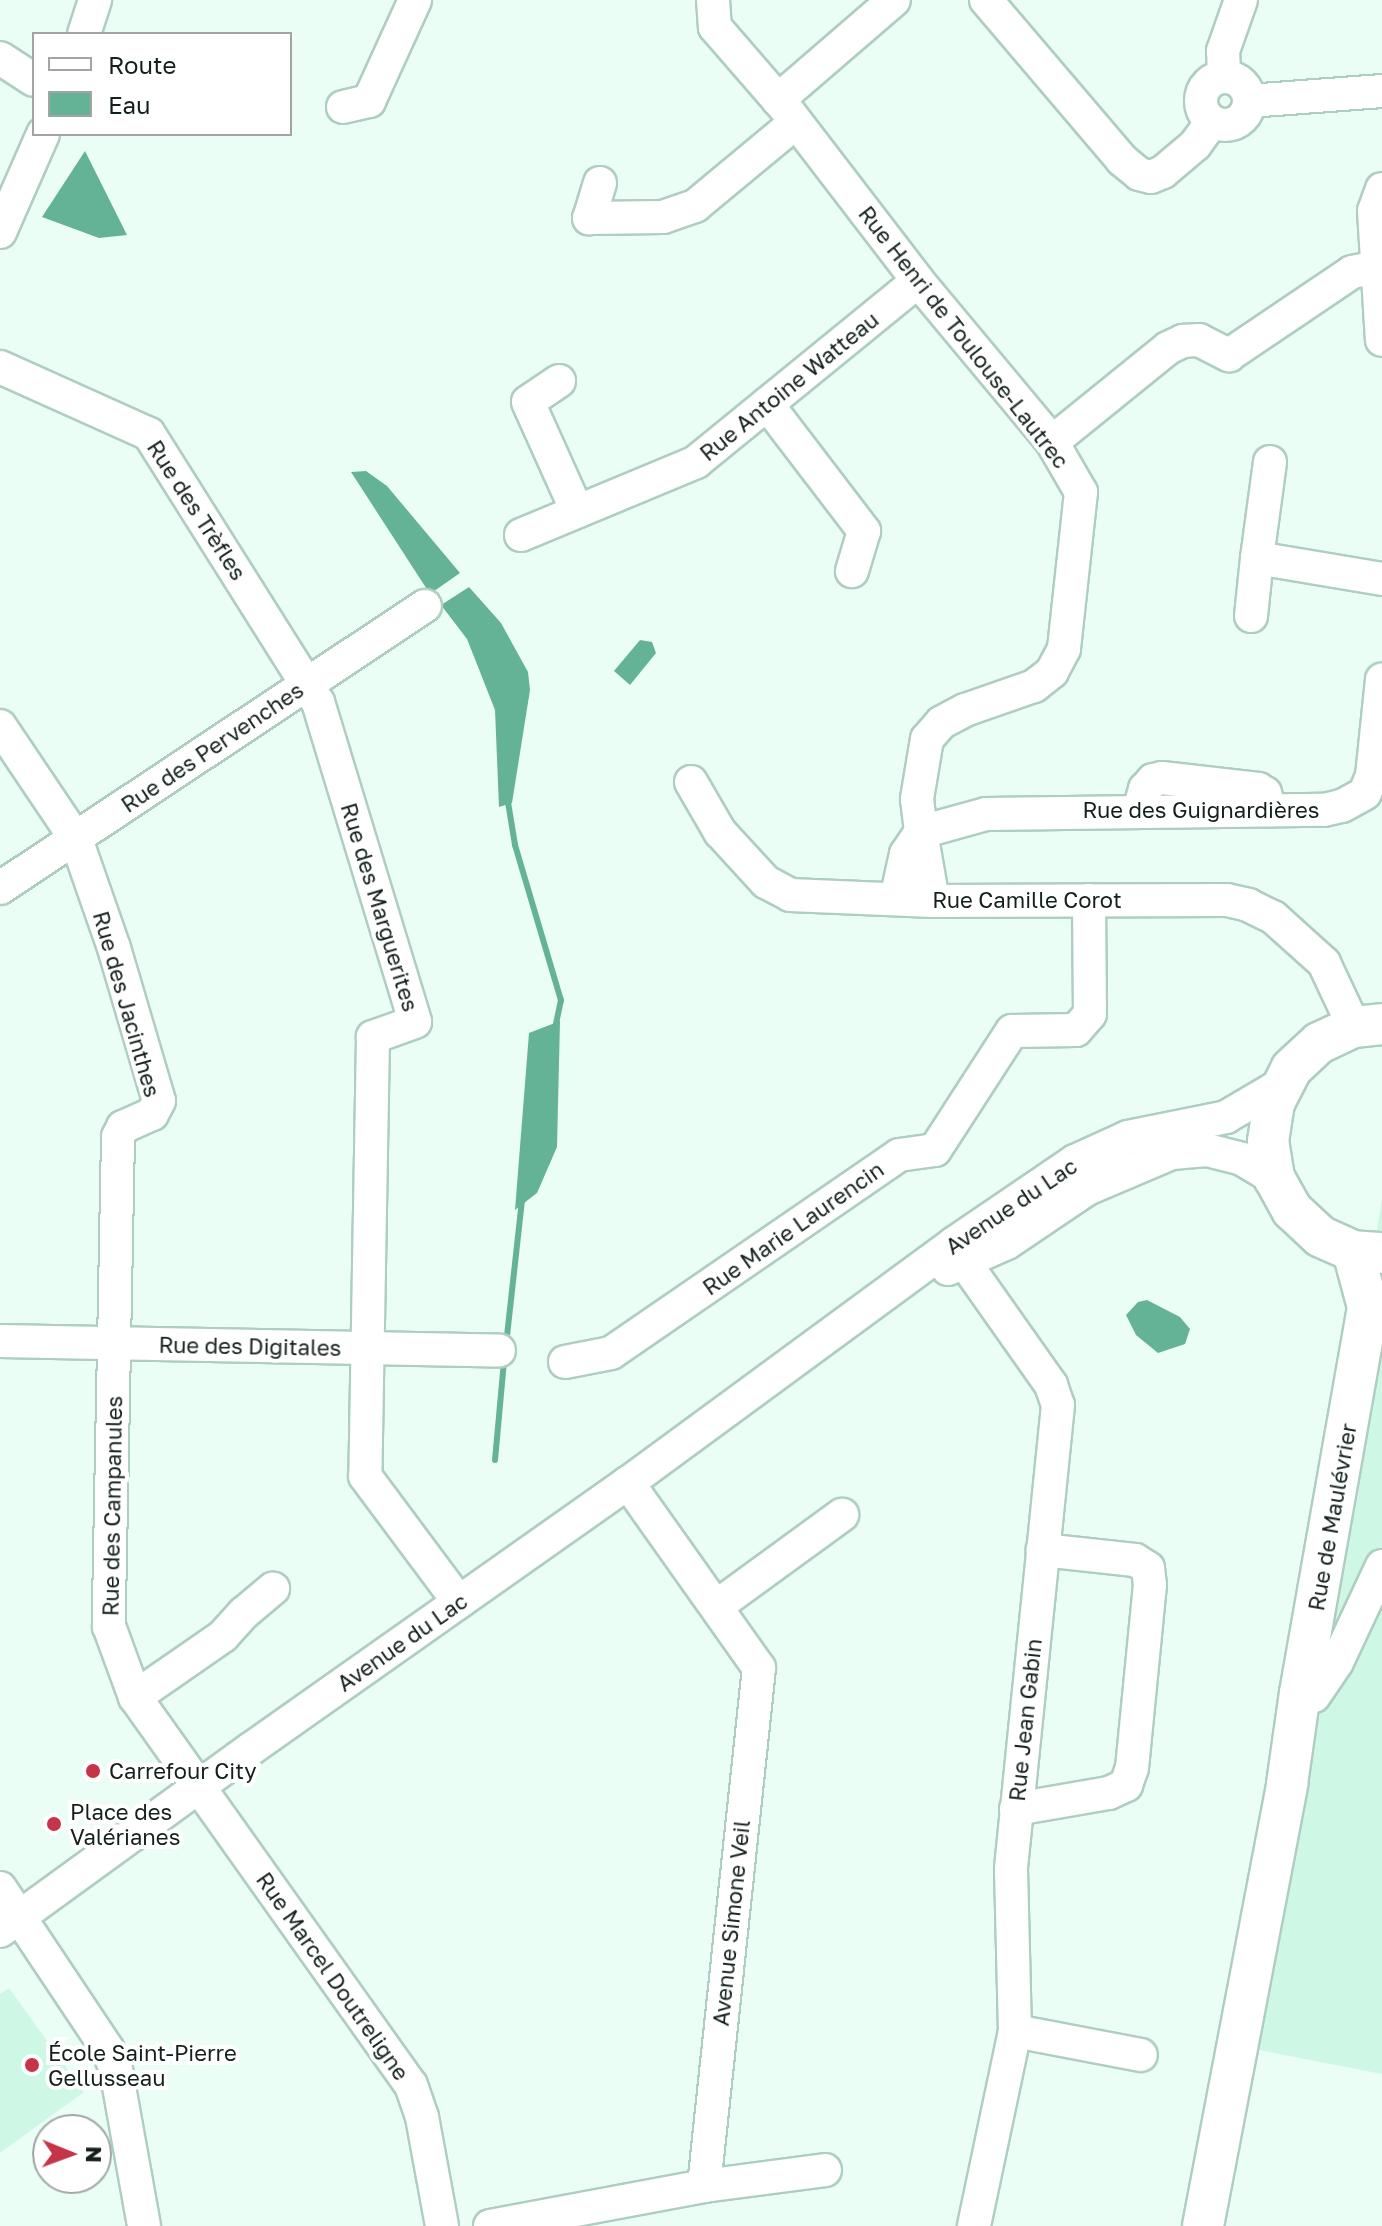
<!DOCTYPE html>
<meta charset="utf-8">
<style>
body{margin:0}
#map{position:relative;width:1382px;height:2226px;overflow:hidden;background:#ebfef6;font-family:"Golos Text",sans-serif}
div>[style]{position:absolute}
.built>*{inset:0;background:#cef7e6}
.water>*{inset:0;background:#65b397}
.stream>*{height:6px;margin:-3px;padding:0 3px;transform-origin:3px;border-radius:3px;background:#65b397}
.roads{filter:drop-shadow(2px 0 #afcec1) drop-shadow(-2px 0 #afcec1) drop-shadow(0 2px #afcec1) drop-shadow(0 -2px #afcec1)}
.minor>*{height:32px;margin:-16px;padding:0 16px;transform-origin:16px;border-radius:16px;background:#fff}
.minor>.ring{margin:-16px;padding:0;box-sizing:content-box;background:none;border:32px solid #fff;border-radius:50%}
.major>*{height:40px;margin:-20px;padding:0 20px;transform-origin:20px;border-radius:20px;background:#fff}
.dots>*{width:22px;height:22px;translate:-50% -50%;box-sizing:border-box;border:4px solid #fff;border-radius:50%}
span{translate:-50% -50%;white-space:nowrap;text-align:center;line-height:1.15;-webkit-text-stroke:8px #fff;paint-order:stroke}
.street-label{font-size:22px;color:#14201c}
.poi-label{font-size:22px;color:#14201c}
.left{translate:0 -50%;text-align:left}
.legend{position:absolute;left:32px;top:32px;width:260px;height:104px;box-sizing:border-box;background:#fff;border:2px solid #a1a6a4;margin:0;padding:10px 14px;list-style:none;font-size:24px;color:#14201c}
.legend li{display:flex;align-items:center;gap:16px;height:40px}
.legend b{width:40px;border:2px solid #a1a6a4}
.north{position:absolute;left:32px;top:2114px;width:80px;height:80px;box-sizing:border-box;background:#fff;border:2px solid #a1a6a4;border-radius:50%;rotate:91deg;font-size:22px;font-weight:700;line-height:32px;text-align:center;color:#14201c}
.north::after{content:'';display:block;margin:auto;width:28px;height:36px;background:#c63547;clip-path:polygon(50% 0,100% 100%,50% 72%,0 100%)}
</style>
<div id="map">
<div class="built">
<div style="clip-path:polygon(1382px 1198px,1382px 2074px,1228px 2044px,1300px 1705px)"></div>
<div style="clip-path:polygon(9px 1988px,84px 2092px,0 2153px,0 1994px)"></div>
</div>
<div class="water">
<div style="clip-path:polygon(85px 151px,127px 235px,99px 238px,42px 217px)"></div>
<div style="clip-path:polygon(366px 471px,387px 486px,460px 573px,430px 594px,351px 472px)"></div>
<div style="clip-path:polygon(469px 587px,501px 623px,528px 672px,530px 690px,512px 803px,499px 807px,495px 710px,467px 639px,441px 605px)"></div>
<div style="clip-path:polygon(640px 640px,652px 642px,656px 653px,630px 685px,614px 671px)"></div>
<div style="clip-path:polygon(560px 1021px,557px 1147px,537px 1193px,515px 1210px,529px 1033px)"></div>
<div style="clip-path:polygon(1147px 1300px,1180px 1317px,1190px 1329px,1185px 1344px,1158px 1353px,1136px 1335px,1126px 1315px,1138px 1302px)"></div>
</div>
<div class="stream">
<div style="left:507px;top:796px;width:50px;rotate:80.7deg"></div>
<div style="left:515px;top:845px;width:162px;rotate:73.5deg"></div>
<div style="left:561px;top:1000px;width:30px;rotate:102deg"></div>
<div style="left:506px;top:1345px;width:145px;rotate:-83.7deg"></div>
<div style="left:495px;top:1460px;width:98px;rotate:-84.8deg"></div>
</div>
<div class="roads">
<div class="minor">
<div style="left:713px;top:0;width:27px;rotate:86deg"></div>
<div style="left:715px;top:27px;width:110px;rotate:49.1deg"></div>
<div style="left:787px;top:110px;width:215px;rotate:52.5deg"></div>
<div style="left:918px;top:281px;width:209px;rotate:50.2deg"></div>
<div style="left:1052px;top:442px;width:58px;rotate:59.9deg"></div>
<div style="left:1081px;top:492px;width:158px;rotate:96.2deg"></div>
<div style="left:1064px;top:649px;width:26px;rotate:118deg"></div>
<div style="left:1052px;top:672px;width:23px;rotate:142deg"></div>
<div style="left:1034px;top:686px;width:73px;rotate:160.8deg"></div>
<div style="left:965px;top:710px;width:27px;rotate:152deg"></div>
<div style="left:941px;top:723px;width:21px;rotate:131deg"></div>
<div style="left:927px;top:739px;width:61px;rotate:99.5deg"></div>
<div style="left:917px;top:799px;width:33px;rotate:83deg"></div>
<div style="left:921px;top:832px;width:67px;rotate:-15.5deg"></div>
<div style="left:986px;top:814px;width:338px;rotate:-0.7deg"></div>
<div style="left:1324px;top:810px;width:18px;rotate:-13deg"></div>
<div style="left:1342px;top:806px;width:26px;rotate:-29deg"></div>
<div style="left:1365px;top:793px;width:18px;rotate:-68deg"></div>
<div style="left:1372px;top:776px;width:97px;rotate:-84.1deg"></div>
<div style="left:986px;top:0;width:210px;rotate:49.6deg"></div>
<div style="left:1122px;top:160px;width:22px;rotate:39deg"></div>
<div style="left:1139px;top:174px;width:12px;rotate:14deg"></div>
<div style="left:1151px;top:177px;width:13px;rotate:-23deg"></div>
<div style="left:1163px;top:172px;width:42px;rotate:-40.2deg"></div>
<div style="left:1195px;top:145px;width:29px;rotate:-54deg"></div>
<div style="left:84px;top:34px;width:36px;rotate:-72deg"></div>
<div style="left:0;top:58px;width:40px;rotate:32.9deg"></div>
<div style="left:1224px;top:76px;width:25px;rotate:-92deg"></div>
<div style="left:1223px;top:51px;width:54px;rotate:-70.6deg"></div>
<div class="ring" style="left:1201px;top:77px;width:16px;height:16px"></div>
<div style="left:778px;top:100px;width:153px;rotate:-40.8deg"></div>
<div style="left:1249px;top:101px;width:133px;rotate:-4.3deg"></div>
<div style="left:343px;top:107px;width:27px;rotate:-13deg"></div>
<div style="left:369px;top:101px;width:111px;rotate:-65.5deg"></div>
<div style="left:600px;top:183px;width:37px;rotate:107deg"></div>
<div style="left:589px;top:218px;width:74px;rotate:-0.8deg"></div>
<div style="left:663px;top:217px;width:34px;rotate:-19deg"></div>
<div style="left:695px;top:206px;width:131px;rotate:-39.7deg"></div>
<div style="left:1382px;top:189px;width:23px;rotate:110deg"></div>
<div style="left:1374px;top:211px;width:129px;rotate:86.5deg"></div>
<div style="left:0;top:232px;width:107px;rotate:-66.3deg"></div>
<div style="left:0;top:367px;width:163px;rotate:24.2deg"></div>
<div style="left:149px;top:434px;width:317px;rotate:57.8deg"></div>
<div style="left:318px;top:702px;width:334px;rotate:73.1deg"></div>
<div style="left:415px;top:1022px;width:45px;rotate:160.3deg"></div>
<div style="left:373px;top:1037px;width:439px;rotate:91deg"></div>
<div style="left:365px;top:1476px;width:157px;rotate:53.3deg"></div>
<div style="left:559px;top:381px;width:37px;rotate:146deg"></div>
<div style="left:528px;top:402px;width:120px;rotate:65.8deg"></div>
<div style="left:767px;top:404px;width:160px;rotate:52.6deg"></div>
<div style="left:864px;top:531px;width:42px;rotate:106.7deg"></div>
<div style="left:1052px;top:442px;width:149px;rotate:-39deg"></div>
<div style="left:1168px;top:348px;width:17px;rotate:-25deg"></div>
<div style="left:1183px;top:341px;width:16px;rotate:-4deg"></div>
<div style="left:1199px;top:340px;width:34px;rotate:27deg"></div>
<div style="left:1229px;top:355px;width:148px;rotate:-34deg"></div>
<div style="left:1352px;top:272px;width:25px;rotate:-11deg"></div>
<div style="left:1270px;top:462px;width:97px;rotate:97.7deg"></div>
<div style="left:1257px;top:558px;width:127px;rotate:9.5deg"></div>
<div style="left:521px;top:535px;width:190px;rotate:-22.6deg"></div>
<div style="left:696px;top:462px;width:286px;rotate:-39.2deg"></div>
<div style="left:1251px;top:616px;width:58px;rotate:-84.1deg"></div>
<div style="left:0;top:726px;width:136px;rotate:56.1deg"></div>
<div style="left:76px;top:839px;width:115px;rotate:70.8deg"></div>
<div style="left:114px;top:948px;width:159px;rotate:73.6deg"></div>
<div style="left:159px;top:1101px;width:15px;rotate:118deg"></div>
<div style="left:152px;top:1114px;width:32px;rotate:156deg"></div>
<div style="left:123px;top:1127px;width:11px;rotate:117deg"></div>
<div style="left:118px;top:1137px;width:489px;rotate:91.1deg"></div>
<div style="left:109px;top:1626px;width:76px;rotate:69.9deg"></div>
<div style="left:135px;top:1697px;width:476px;rotate:54.6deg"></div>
<div style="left:411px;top:2085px;width:34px;rotate:71deg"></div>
<div style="left:422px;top:2117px;width:111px;rotate:79.6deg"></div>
<div style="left:691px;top:782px;width:58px;rotate:59.9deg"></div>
<div style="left:720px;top:832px;width:68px;rotate:47.4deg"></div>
<div style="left:766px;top:882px;width:27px;rotate:28deg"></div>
<div style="left:790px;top:895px;width:143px;rotate:2.4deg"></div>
<div style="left:933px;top:901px;width:294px;rotate:-0.2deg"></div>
<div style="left:1227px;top:900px;width:22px;rotate:13deg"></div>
<div style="left:1248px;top:905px;width:28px;rotate:26deg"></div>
<div style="left:1273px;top:917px;width:69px;rotate:42deg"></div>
<div style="left:1324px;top:963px;width:71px;rotate:64.9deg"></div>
<div style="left:1139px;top:810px;width:22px;rotate:-74deg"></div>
<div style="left:1145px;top:789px;width:12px;rotate:-48deg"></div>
<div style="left:1153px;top:780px;width:9px;rotate:-13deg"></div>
<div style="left:1162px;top:778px;width:97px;rotate:6.5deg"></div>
<div style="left:1258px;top:789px;width:8px;rotate:30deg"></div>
<div style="left:1265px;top:793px;width:18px;rotate:74deg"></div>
<div style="left:0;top:888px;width:510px;rotate:-33.57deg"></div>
<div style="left:896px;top:899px;width:46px;rotate:-77.5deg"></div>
<div style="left:906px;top:854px;width:27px;rotate:-56deg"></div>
<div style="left:921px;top:832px;width:70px;rotate:80.1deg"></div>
<div style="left:956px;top:1242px;width:31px;rotate:63deg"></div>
<div style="left:970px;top:1270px;width:141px;rotate:54.8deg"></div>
<div style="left:1051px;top:1385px;width:21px;rotate:71deg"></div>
<div style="left:1058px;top:1405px;width:466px;rotate:95.8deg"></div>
<div style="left:1011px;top:1869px;width:162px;rotate:88.6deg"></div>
<div style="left:1015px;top:2031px;width:199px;rotate:101.9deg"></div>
<div style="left:948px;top:1269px;width:64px;rotate:-23.8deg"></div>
<div style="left:1007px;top:1243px;width:97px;rotate:-34deg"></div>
<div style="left:1087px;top:1189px;width:92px;rotate:-23deg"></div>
<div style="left:1172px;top:1153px;width:35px;rotate:-5deg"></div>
<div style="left:1207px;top:1150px;width:36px;rotate:14deg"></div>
<div style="left:1242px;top:1159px;width:37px;rotate:31deg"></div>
<div style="left:0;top:1341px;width:499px;rotate:1.1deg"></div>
<div style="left:565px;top:1362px;width:47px;rotate:-11.1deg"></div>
<div style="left:611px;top:1353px;width:349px;rotate:-34.5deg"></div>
<div style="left:899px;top:1155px;width:36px;rotate:-8deg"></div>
<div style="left:935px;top:1150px;width:142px;rotate:-57.1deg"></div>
<div style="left:1012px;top:1031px;width:64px;rotate:-0.9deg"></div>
<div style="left:1076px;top:1030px;width:21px;rotate:-49deg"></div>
<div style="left:1090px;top:1014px;width:114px;rotate:-90.5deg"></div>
<div style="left:717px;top:1606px;width:155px;rotate:-36.1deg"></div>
<div style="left:1314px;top:1696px;width:41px;rotate:-55.9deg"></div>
<div style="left:1337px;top:1662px;width:106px;rotate:-64.9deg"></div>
<div style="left:135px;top:1697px;width:107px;rotate:-34.7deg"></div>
<div style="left:223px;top:1636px;width:31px;rotate:-48deg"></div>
<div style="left:244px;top:1613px;width:38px;rotate:-40deg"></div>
<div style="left:1016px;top:1809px;width:94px;rotate:-9.8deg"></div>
<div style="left:1109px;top:1793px;width:19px;rotate:-25deg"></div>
<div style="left:1126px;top:1785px;width:18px;rotate:-71deg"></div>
<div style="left:1132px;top:1768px;width:184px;rotate:-84.4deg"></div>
<div style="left:1150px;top:1585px;width:17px;rotate:-97deg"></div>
<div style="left:1148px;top:1568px;width:15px;rotate:-148deg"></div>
<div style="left:1135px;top:1560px;width:93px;rotate:-173.8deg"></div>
<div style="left:0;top:1888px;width:195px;rotate:56.3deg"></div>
<div style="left:108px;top:2050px;width:22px;rotate:68deg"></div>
<div style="left:116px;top:2070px;width:158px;rotate:79.8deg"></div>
<div style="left:0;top:1931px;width:311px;rotate:-36deg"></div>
<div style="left:252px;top:1748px;width:460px;rotate:-35.2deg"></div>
<div style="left:628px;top:1483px;width:403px;rotate:-36.3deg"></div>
<div style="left:953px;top:1244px;width:148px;rotate:-34.2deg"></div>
<div style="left:1075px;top:1161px;width:58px;rotate:-24.4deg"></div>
<div style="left:1128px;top:1137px;width:100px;rotate:-11.5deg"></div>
<div style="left:1226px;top:1117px;width:67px;rotate:-30.4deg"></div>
<div style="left:1015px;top:2031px;width:128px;rotate:10.8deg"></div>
<div style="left:704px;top:2186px;width:122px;rotate:-7.5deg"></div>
<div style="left:490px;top:2226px;width:218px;rotate:-10.6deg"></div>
<div style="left:704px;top:2186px;width:521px;rotate:-83.94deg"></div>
<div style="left:759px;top:1668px;width:227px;rotate:-125.3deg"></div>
</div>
<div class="major">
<div style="left:1379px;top:1253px;width:26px;rotate:-176deg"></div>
<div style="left:1353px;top:1251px;width:36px;rotate:-156deg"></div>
<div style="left:1320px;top:1236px;width:38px;rotate:-137deg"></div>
<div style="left:1292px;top:1210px;width:37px;rotate:-119deg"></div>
<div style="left:1274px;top:1178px;width:37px;rotate:-99deg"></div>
<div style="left:1268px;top:1141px;width:38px;rotate:-81deg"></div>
<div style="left:1274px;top:1103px;width:38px;rotate:-63deg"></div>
<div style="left:1291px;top:1069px;width:38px;rotate:-43deg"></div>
<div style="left:1319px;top:1043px;width:38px;rotate:-25deg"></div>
<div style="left:1354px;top:1027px;width:28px;rotate:-6deg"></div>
<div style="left:1203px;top:2226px;width:450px;rotate:-79.2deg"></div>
<div style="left:1287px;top:1784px;width:92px;rotate:-81.9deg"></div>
<div style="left:1300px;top:1693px;width:392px;rotate:-80deg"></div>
<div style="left:1368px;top:1307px;width:58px;rotate:-105deg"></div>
</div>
</div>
<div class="dots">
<div style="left:93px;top:1771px;background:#c63547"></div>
<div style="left:54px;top:1824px;background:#c63547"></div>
<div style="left:32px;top:2065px;background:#c63547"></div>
</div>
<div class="street-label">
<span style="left:964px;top:337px;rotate:52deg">Rue Henri de Toulouse-Lautrec</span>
<span style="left:789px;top:386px;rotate:-39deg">Rue Antoine Watteau</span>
<span style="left:197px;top:510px;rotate:57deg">Rue des Trèfles</span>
<span style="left:212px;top:747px;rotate:-34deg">Rue des Pervenches</span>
<span style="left:1201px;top:810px">Rue des Guignardières</span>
<span style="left:1027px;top:900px">Rue Camille Corot</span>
<span style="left:380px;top:907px;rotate:73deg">Rue des Marguerites</span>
<span style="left:127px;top:1004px;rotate:74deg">Rue des Jacinthes</span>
<span style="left:1011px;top:1206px;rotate:-34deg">Avenue du Lac</span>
<span style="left:793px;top:1228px;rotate:-35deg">Rue Marie Laurencin</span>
<span style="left:250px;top:1346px;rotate:1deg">Rue des Digitales</span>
<span style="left:112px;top:1506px;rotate:-89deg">Rue des Campanules</span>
<span style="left:1332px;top:1517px;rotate:-80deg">Rue de Maulévrier</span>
<span style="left:402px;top:1642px;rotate:-35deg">Avenue du Lac</span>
<span style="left:1025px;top:1720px;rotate:-84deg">Rue Jean Gabin</span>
<span style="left:731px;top:1923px;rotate:-84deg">Avenue Simone Veil</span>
<span style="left:333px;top:1976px;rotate:55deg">Rue Marcel Doutreligne</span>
</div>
<div class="poi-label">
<span class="left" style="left:109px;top:1771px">Carrefour City</span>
<span class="left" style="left:70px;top:1824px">Place des<br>Valérianes</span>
<span class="left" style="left:48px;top:2065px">École Saint-Pierre<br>Gellusseau</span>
</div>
<ul class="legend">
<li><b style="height:10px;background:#fff"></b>Route</li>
<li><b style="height:22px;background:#65b397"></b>Eau</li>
</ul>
<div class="north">N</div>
</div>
